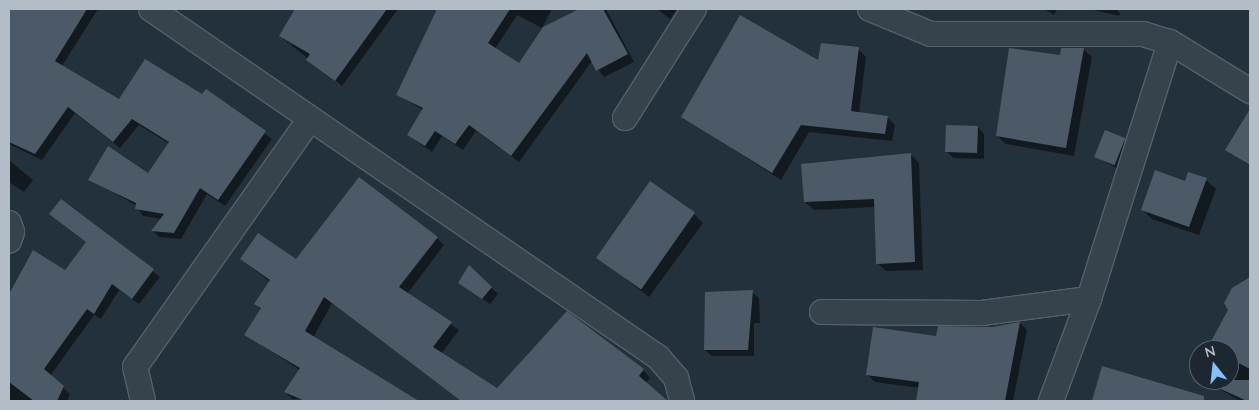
<!DOCTYPE html>
<style>
body{margin:0}
#map{position:relative;width:1259px;height:410px;overflow:hidden;background:#23313c;font-family:Quicksand,sans-serif}
div>[style]{position:absolute}
.shadow>*{inset:0;background:#0007}
.building>*{inset:0;background:#4c5a67;transform-origin:0 0}
.roads{filter:drop-shadow(1px 0 #55606a) drop-shadow(-1px 0 #55606a) drop-shadow(0 1px #55606a) drop-shadow(0 -1px #55606a)}
.minor>*{height:24px;margin:-12px;padding:0 12px;transform-origin:12px;border-radius:12px;background:#36424c}
span{translate:-50% -50%;white-space:nowrap;text-align:center;line-height:1.15;-webkit-text-stroke:4px #1c2731;paint-order:stroke}
.frame{position:absolute;inset:0;border:10px solid #b2bdc8;pointer-events:none}
.north{position:absolute;left:1189px;top:340px;width:50px;height:50px;box-sizing:border-box;background:#1c2731;border:1px solid #58636d;border-radius:50%;rotate:344deg;font-size:14px;font-weight:700;line-height:20px;text-align:center;color:#b2bdc8}
.north::after{content:'';display:block;margin:auto;width:18px;height:22px;background:#86c0f9;clip-path:polygon(50% 0,100% 100%,50% 72%,0 100%)}
</style>
<div id="map">
<div class="shadow">
<div style="clip-path:polygon(9px 9px,98px 9px,62px 66px,120px 101px,202px 96px,206px 91px,272px 139px,225px 206px,207px 194px,181px 239px,159px 237px,153px 231px,162px 219px,143px 216px,137px 206px,90px 179px,149px 174px,170px 144px,139px 125px,120px 148px,75px 113px,42px 160px,9px 144px)"></div>
<div style="clip-path:polygon(297px 9px,398px 9px,342px 86px,280px 36px)"></div>
<div style="clip-path:polygon(446px 9px,552px 9px,542px 28px,517px 15px,495px 49px,519px 64px,543px 29px,581px 9px,606px 9px,634px 62px,604px 77px,592px 61px,519px 162px,476px 131px,463px 150px,442px 136px,432px 152px,408px 135px,423px 110px,398px 95px)"></div>
<div style="clip-path:polygon(657px 9px,677px 9px,670px 19px)"></div>
<div style="clip-path:polygon(1044px 9px,1057px 9px,1054px 15px)"></div>
<div style="clip-path:polygon(1089px 9px,1116px 9px,1120px 13px,1119px 16px)"></div>
<div style="clip-path:polygon(858px 49px,866px 57px,859px 114px,887px 117px,895px 125px,892px 141px,809px 132px,781px 180px,683px 117px)"></div>
<div style="clip-path:polygon(1083px 49px,1092px 57px,1074px 156px,1006px 144px,997px 136px,1061px 56px)"></div>
<div style="clip-path:polygon(1250px 112px,1250px 166px,1226px 149px)"></div>
<div style="clip-path:polygon(978px 127px,984px 134px,984px 159px,954px 158px,947px 152px)"></div>
<div style="clip-path:polygon(1106px 131px,1131px 146px,1122px 171px,1095px 156px)"></div>
<div style="clip-path:polygon(911px 155px,919px 163px,923px 270px,886px 271px,877px 263px,876px 207px,814px 210px,805px 202px)"></div>
<div style="clip-path:polygon(9px 160px,33px 180px,24px 192px,9px 182px)"></div>
<div style="clip-path:polygon(1206px 180px,1216px 189px,1199px 235px,1152px 219px,1142px 209px,1186px 183px)"></div>
<div style="clip-path:polygon(61px 200px,160px 277px,139px 304px,119px 290px,101px 319px,94px 315px,50px 376px,70px 394px,67px 401px,9px 401px,9px 297px,26px 272px,23px 268px,33px 252px,65px 272px,87px 243px,51px 214px)"></div>
<div style="clip-path:polygon(694px 214px,703px 223px,649px 297px,597px 257px)"></div>
<div style="clip-path:polygon(437px 238px,444px 245px,407px 294px,459px 330px,441px 354px,498px 389px,643px 370px,650px 378px,646px 383px,668px 401px,461px 401px,332px 303px,313px 338px,417px 401px,293px 399px,285px 392px,300px 370px,246px 335px,262px 310px,256px 304px,270px 282px,241px 259px,296px 261px)"></div>
<div style="clip-path:polygon(469px 267px,498px 294px,490px 304px,460px 283px)"></div>
<div style="clip-path:polygon(1247px 280px,1250px 401px,1240px 401px,1206px 381px,1229px 380px,1229px 350px,1209px 346px)"></div>
<div style="clip-path:polygon(752px 292px,759px 298px,760px 323px,754px 323px,754px 356px,712px 356px,705px 350px)"></div>
<div style="clip-path:polygon(1020px 323px,1027px 330px,1013px 401px,917px 401px,919px 388px,875px 382px,867px 374px,937px 337px)"></div>
<div style="clip-path:polygon(1103px 368px,1183px 397px,1182px 401px,1093px 401px)"></div>
</div>
<div class="building">
<div style="clip-path:polygon(9px 9px,87px 9px,55px 61px,119px 99px,145px 59px,202px 94px,206px 89px,266px 131px,218px 200px,200px 188px,174px 233px,151px 231px,164px 214px,135px 209px,136px 203px,88px 180px,108px 146px,148px 173px,169px 142px,132px 119px,113px 142px,68px 107px,35px 154px,9px 142px)"></div>
<div style="clip-path:polygon(295px 9px,387px 9px,335px 81px,306px 60px,310px 54px,279px 36px)"></div>
<div style="clip-path:polygon(437px 9px,510px 9px,488px 43px,519px 63px,543px 27px,579px 9px,603px 9px,628px 54px,596px 71px,587px 53px,511px 156px,469px 125px,455px 144px,435px 131px,425px 146px,407px 135px,423px 108px,396px 95px)"></div>
<div style="clip-path:polygon(740px 15px,818px 60px,821px 43px,859px 47px,851px 111px,888px 116px,885px 134px,801px 125px,772px 173px,681px 117px)"></div>
<div style="clip-path:polygon(1009px 48px,1060px 55px,1061px 48px,1084px 48px,1066px 148px,996px 136px)"></div>
<div style="clip-path:polygon(1250px 109px,1250px 165px,1225px 150px)"></div>
<div style="left:946px;top:125px;width:32px;height:27px;rotate:2deg"></div>
<div style="left:1105px;top:130px;width:22px;height:29px;rotate:22deg"></div>
<div style="clip-path:polygon(911px 153px,915px 262px,876px 264px,874px 199px,804px 202px,801px 164px)"></div>
<div style="clip-path:polygon(1155px 170px,1185px 181px,1188px 172px,1207px 178px,1189px 227px,1141px 210px)"></div>
<div style="clip-path:polygon(359px 177px,438px 237px,399px 287px,452px 322px,433px 347px,497px 388px,567px 311px,644px 369px,639px 376px,668px 401px,461px 401px,324px 297px,305px 331px,419px 401px,305px 401px,284px 392px,300px 368px,244px 335px,261px 308px,254px 304px,270px 280px,240px 259px,258px 233px,296px 259px)"></div>
<div style="left:650px;top:181px;width:55px;height:94px;rotate:35deg"></div>
<div style="clip-path:polygon(61px 199px,154px 269px,132px 299px,112px 284px,94px 314px,87px 309px,44px 369px,64px 386px,57px 401px,34px 401px,9px 382px,9px 294px,33px 250px,65px 270px,86px 242px,49px 214px)"></div>
<div style="clip-path:polygon(469px 265px,492px 287px,482px 299px,458px 283px)"></div>
<div style="clip-path:polygon(1250px 277px,1250px 369px,1229px 358px,1229px 350px,1208px 347px,1228px 310px,1224px 303px,1232px 288px)"></div>
<div style="clip-path:polygon(753px 290px,748px 350px,704px 350px,705px 292px)"></div>
<div style="clip-path:polygon(1020px 322px,1005px 401px,916px 401px,919px 382px,866px 375px,873px 327px,936px 336px,938px 326px,993px 327px)"></div>
<div style="clip-path:polygon(1102px 366px,1204px 396px,1204px 401px,1092px 401px)"></div>
<div style="clip-path:polygon(1201px 380px,1250px 380px,1250px 401px,1247px 401px)"></div>
</div>
<div class="roads">
<div class="minor">
<div style="left:151px;top:9px;width:615px;rotate:34.47deg"></div>
<div style="left:658px;top:357px;width:28px;rotate:49deg"></div>
<div style="left:676px;top:378px;width:24px;rotate:75deg"></div>
<div style="left:870px;top:9px;width:66px;rotate:22.3deg"></div>
<div style="left:931px;top:34px;width:212px"></div>
<div style="left:1143px;top:34px;width:28px;rotate:17deg"></div>
<div style="left:1170px;top:42px;width:94px;rotate:31.5deg"></div>
<div style="left:625px;top:118px;width:129px;rotate:-57.7deg"></div>
<div style="left:9px;top:223px;width:9px;rotate:72deg"></div>
<div style="left:12px;top:232px;width:9px;rotate:108deg"></div>
<div style="left:822px;top:312px;width:160px;rotate:0.4deg"></div>
<div style="left:982px;top:313px;width:108px;rotate:-7.5deg"></div>
<div style="left:143px;top:401px;width:35px;rotate:-103deg"></div>
<div style="left:135px;top:367px;width:302px;rotate:-54.8deg"></div>
<div style="left:1051px;top:401px;width:109px;rotate:-69.6deg"></div>
<div style="left:1089px;top:299px;width:269px;rotate:-72.5deg"></div>
</div>
</div>
<div class="frame"></div>
<div class="north">N</div>
</div>
